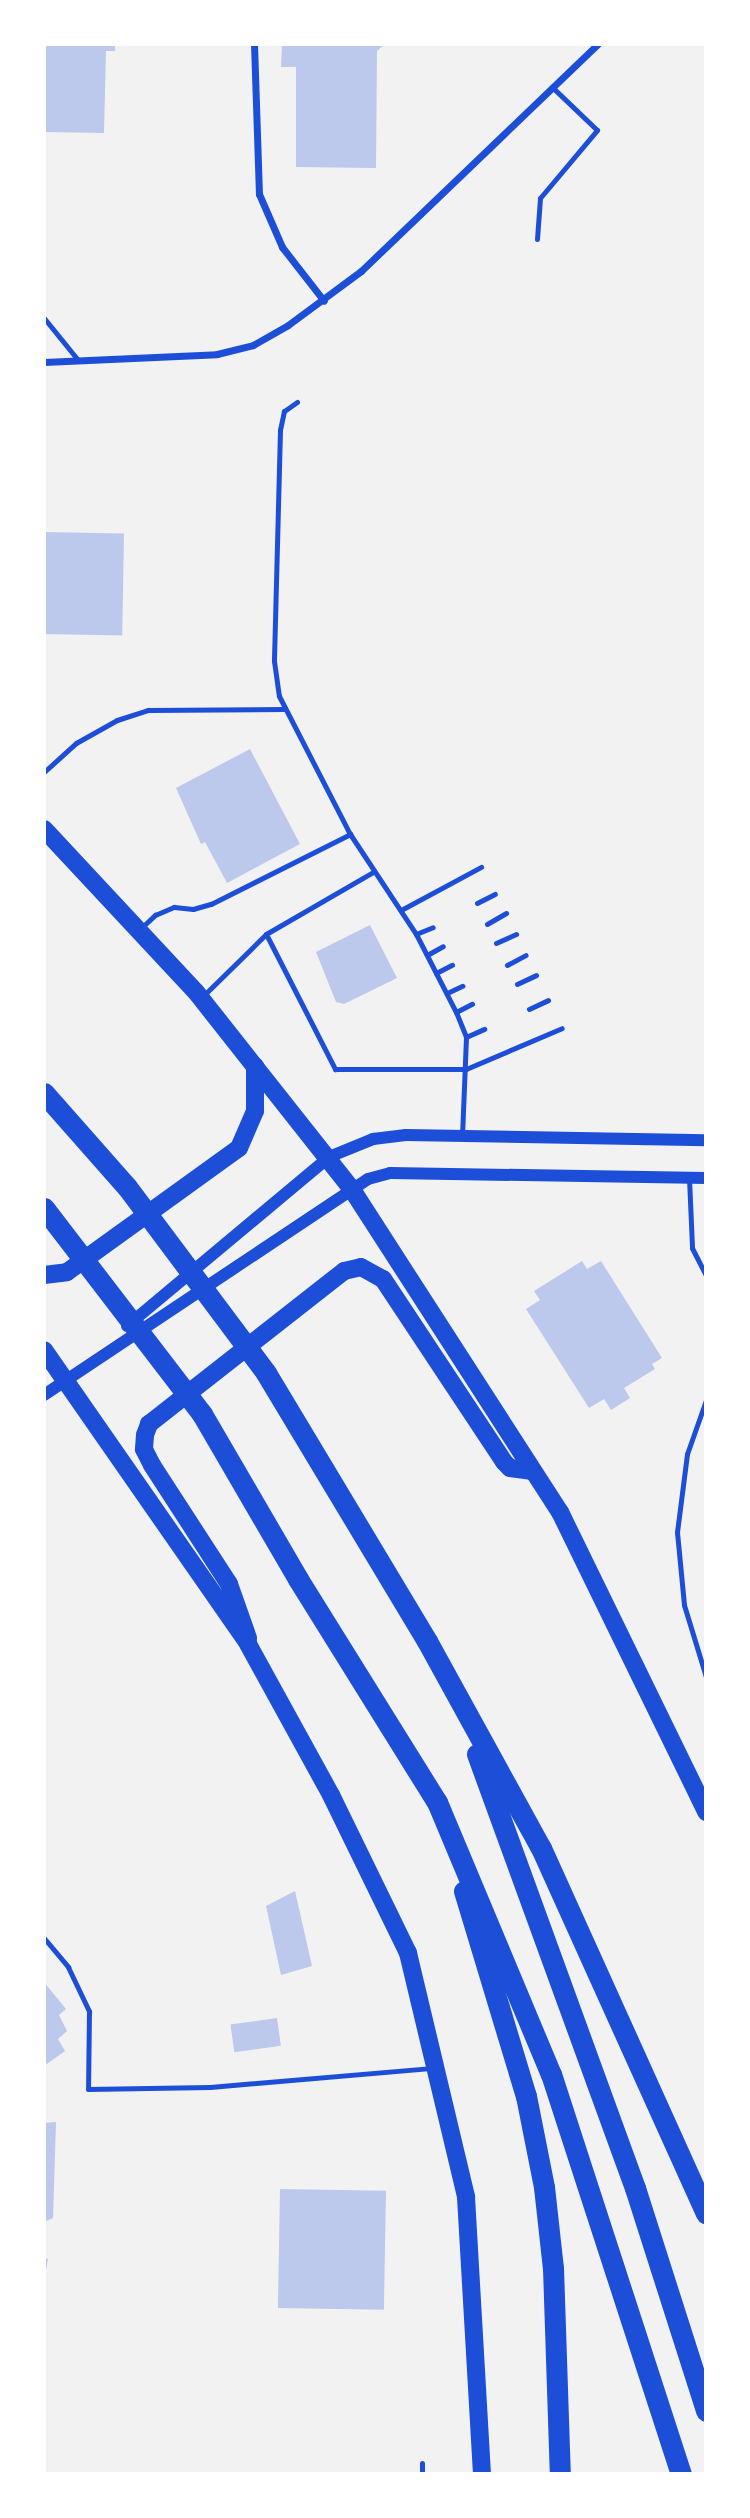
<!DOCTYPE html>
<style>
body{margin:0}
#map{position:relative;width:750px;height:2518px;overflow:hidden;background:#f2f2f2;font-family:"Public Sans",sans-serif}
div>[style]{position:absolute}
.building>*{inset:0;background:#bdc9ec;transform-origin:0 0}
.service>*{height:5px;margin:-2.5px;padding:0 2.5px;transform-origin:2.5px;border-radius:2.5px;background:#1d4ed8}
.minor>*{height:7px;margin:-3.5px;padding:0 3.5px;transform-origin:3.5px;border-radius:3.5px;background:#1d4ed8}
.tertiary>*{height:12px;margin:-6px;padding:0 6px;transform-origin:6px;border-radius:6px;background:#1d4ed8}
.primary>*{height:18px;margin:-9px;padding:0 9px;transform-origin:9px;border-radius:9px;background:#1d4ed8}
.motorway>*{height:21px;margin:-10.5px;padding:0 10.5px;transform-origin:10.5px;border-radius:10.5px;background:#1d4ed8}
span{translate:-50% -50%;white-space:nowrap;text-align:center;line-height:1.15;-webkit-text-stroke:7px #fff;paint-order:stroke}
.frame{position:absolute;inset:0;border:46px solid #fff;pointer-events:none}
</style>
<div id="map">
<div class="building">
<div style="clip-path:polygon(44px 44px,115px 44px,115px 51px,106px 51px,104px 133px,44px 132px)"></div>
<div style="clip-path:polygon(282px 44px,385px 44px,377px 51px,376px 168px,296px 167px,296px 67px,281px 67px)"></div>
<div style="left:44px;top:532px;width:80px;height:102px;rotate:1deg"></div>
<div style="clip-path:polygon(250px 749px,300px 844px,227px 883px,205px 842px,201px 844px,176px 788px)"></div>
<div style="clip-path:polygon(370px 925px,397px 978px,344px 1004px,336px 1002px,316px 952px)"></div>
<div style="clip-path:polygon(582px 1261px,587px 1269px,601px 1261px,662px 1358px,652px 1364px,655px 1369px,624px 1388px,630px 1398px,611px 1410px,604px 1399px,589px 1408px,526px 1309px,540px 1300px,534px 1291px)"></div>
<div style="clip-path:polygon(295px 1891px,312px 1966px,281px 1975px,266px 1906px)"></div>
<div style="clip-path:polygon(44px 1982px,66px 2009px,59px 2015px,67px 2031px,58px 2039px,65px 2051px,44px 2066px)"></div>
<div style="left:277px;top:2018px;width:28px;height:47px;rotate:82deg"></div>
<div style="clip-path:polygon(56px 2122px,53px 2218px,44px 2222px,44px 2123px)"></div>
<div style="left:280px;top:2189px;width:106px;height:119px;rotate:1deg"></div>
<div style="clip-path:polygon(44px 2258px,48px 2259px,44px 2282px)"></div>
</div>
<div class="service">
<div style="left:537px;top:239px;width:41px;rotate:-85.8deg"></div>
<div style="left:540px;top:198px;width:89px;rotate:-50deg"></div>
<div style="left:597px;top:130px;width:62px;rotate:-136.3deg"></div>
<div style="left:44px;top:318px;width:54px;rotate:51deg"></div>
<div style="left:297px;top:402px;width:16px;rotate:145deg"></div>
<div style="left:284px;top:411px;width:19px;rotate:102deg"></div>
<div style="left:280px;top:430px;width:231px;rotate:91.5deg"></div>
<div style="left:274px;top:661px;width:35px;rotate:82deg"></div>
<div style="left:279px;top:696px;width:155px;rotate:62.8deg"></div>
<div style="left:350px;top:834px;width:120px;rotate:56.6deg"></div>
<div style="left:416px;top:934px;width:88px;rotate:62.9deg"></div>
<div style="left:456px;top:1012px;width:27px;rotate:68deg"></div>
<div style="left:466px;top:1037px;width:99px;rotate:92.3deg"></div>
<div style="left:44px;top:772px;width:43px;rotate:-42.2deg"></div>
<div style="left:76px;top:743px;width:47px;rotate:-29.3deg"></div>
<div style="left:117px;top:720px;width:33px;rotate:-18deg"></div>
<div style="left:148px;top:710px;width:136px;rotate:-0.4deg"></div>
<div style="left:477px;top:903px;width:20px;rotate:-27deg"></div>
<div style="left:401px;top:910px;width:91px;rotate:-28.3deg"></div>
<div style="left:487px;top:924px;width:22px;rotate:-30deg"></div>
<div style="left:140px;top:929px;width:21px;rotate:-43deg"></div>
<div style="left:155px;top:915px;width:21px;rotate:-23deg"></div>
<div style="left:174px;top:907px;width:19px;rotate:6deg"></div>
<div style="left:193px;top:909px;width:19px;rotate:-16deg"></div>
<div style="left:211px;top:904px;width:156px;rotate:-26.7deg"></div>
<div style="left:266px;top:934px;width:152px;rotate:62.9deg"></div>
<div style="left:335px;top:1069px;width:131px"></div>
<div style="left:466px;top:1069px;width:104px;rotate:-23.1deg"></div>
<div style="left:416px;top:934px;width:18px;rotate:-22deg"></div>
<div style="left:496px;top:943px;width:22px;rotate:-24deg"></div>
<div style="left:427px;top:955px;width:18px;rotate:-29deg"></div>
<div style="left:507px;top:965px;width:21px;rotate:-28deg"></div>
<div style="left:436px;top:973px;width:18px;rotate:-27deg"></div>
<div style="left:517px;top:984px;width:21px;rotate:-25deg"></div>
<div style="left:447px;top:993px;width:17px;rotate:-25deg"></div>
<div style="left:204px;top:995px;width:87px;rotate:-44.5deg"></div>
<div style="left:266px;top:934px;width:124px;rotate:-30.1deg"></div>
<div style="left:529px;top:1009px;width:21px;rotate:-25deg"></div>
<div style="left:456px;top:1012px;width:18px;rotate:-27deg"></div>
<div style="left:466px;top:1037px;width:20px;rotate:-24deg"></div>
<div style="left:689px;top:1178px;width:70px;rotate:87.5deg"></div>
<div style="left:692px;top:1248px;width:30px;rotate:63deg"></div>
<div style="left:706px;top:1400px;width:57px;rotate:109.4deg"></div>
<div style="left:687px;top:1454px;width:79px;rotate:97.3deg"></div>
<div style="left:677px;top:1532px;width:73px;rotate:84.5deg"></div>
<div style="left:684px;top:1605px;width:75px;rotate:73deg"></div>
<div style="left:44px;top:1938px;width:38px;rotate:50deg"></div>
<div style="left:68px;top:1967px;width:49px;rotate:64.5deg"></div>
<div style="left:89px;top:2011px;width:78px;rotate:90.7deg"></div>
<div style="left:88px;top:2089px;width:122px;rotate:-0.9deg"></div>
<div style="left:210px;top:2087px;width:221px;rotate:-4.9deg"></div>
<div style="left:422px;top:2474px;width:11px;rotate:-90deg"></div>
</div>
<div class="minor">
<div style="left:254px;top:44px;width:150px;rotate:88.1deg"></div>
<div style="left:259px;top:194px;width:58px;rotate:66.5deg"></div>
<div style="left:282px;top:247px;width:68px;rotate:52.1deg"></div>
<div style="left:44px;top:362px;width:173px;rotate:-2.6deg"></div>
<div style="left:217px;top:354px;width:37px;rotate:-14deg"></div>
<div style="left:253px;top:345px;width:40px;rotate:-29.7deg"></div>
<div style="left:288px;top:325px;width:91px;rotate:-36.5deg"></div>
<div style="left:361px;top:271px;width:328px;rotate:-43.8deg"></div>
</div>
<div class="tertiary">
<div style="left:127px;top:1326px;width:263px;rotate:-39.9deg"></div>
<div style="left:329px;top:1157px;width:48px;rotate:-22.2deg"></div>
<div style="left:373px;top:1139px;width:33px;rotate:-7deg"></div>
<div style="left:406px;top:1135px;width:300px;rotate:1deg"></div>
<div style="left:44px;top:1395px;width:389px;rotate:-33.7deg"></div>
<div style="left:368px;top:1179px;width:23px;rotate:-15deg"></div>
<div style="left:390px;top:1173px;width:316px;rotate:0.9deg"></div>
</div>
<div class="primary">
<div style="left:44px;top:829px;width:223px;rotate:47deg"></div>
<div style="left:196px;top:992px;width:250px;rotate:51.7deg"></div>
<div style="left:351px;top:1188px;width:386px;rotate:57.2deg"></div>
<div style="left:560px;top:1512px;width:334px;rotate:64deg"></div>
<div style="left:44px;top:1275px;width:23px;rotate:-7deg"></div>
<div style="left:67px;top:1272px;width:212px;rotate:-35.8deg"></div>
<div style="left:239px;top:1148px;width:40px;rotate:-66.6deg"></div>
<div style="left:255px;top:1111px;width:45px;rotate:-90deg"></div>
<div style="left:44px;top:1350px;width:358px;rotate:55.2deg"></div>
<div style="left:248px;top:1644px;width:172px;rotate:61.2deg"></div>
<div style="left:331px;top:1795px;width:176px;rotate:64deg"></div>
<div style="left:408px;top:1953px;width:251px;rotate:76.6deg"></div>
<div style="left:466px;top:2197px;width:277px;rotate:86.7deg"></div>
<div style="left:248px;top:1638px;width:57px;rotate:-109.4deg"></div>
<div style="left:229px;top:1584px;width:142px;rotate:-122.9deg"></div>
<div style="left:152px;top:1465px;width:18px;rotate:-117deg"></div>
<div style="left:144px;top:1449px;width:14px;rotate:-86deg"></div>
<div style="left:145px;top:1435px;width:12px;rotate:-70deg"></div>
<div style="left:149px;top:1424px;width:248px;rotate:-38.1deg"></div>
<div style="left:344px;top:1271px;width:17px;rotate:-13deg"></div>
<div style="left:361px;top:1267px;width:25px;rotate:29deg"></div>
<div style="left:383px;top:1279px;width:219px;rotate:56.5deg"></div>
<div style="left:504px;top:1462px;width:8px;rotate:45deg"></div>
<div style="left:510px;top:1468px;width:21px;rotate:8deg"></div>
</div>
<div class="motorway">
<div style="left:44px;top:1093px;width:125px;rotate:48.6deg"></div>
<div style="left:127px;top:1187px;width:232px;rotate:53.2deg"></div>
<div style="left:266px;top:1373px;width:313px;rotate:59deg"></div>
<div style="left:427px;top:1641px;width:236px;rotate:61.2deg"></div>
<div style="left:541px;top:1848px;width:401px;rotate:65.7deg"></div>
<div style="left:44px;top:1208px;width:260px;rotate:52.5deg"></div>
<div style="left:202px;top:1414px;width:191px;rotate:59.8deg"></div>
<div style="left:298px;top:1579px;width:263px;rotate:58.1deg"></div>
<div style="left:437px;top:1802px;width:295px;rotate:67.3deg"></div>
<div style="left:551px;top:2074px;width:421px;rotate:72deg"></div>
<div style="left:477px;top:1754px;width:462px;rotate:70deg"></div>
<div style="left:635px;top:2188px;width:234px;rotate:72.3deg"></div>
<div style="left:464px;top:1891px;width:214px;rotate:73.2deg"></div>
<div style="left:526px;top:2096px;width:93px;rotate:78.8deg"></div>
<div style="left:544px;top:2187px;width:81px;rotate:83.7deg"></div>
<div style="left:553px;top:2268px;width:206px;rotate:88.1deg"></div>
</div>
<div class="frame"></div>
</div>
